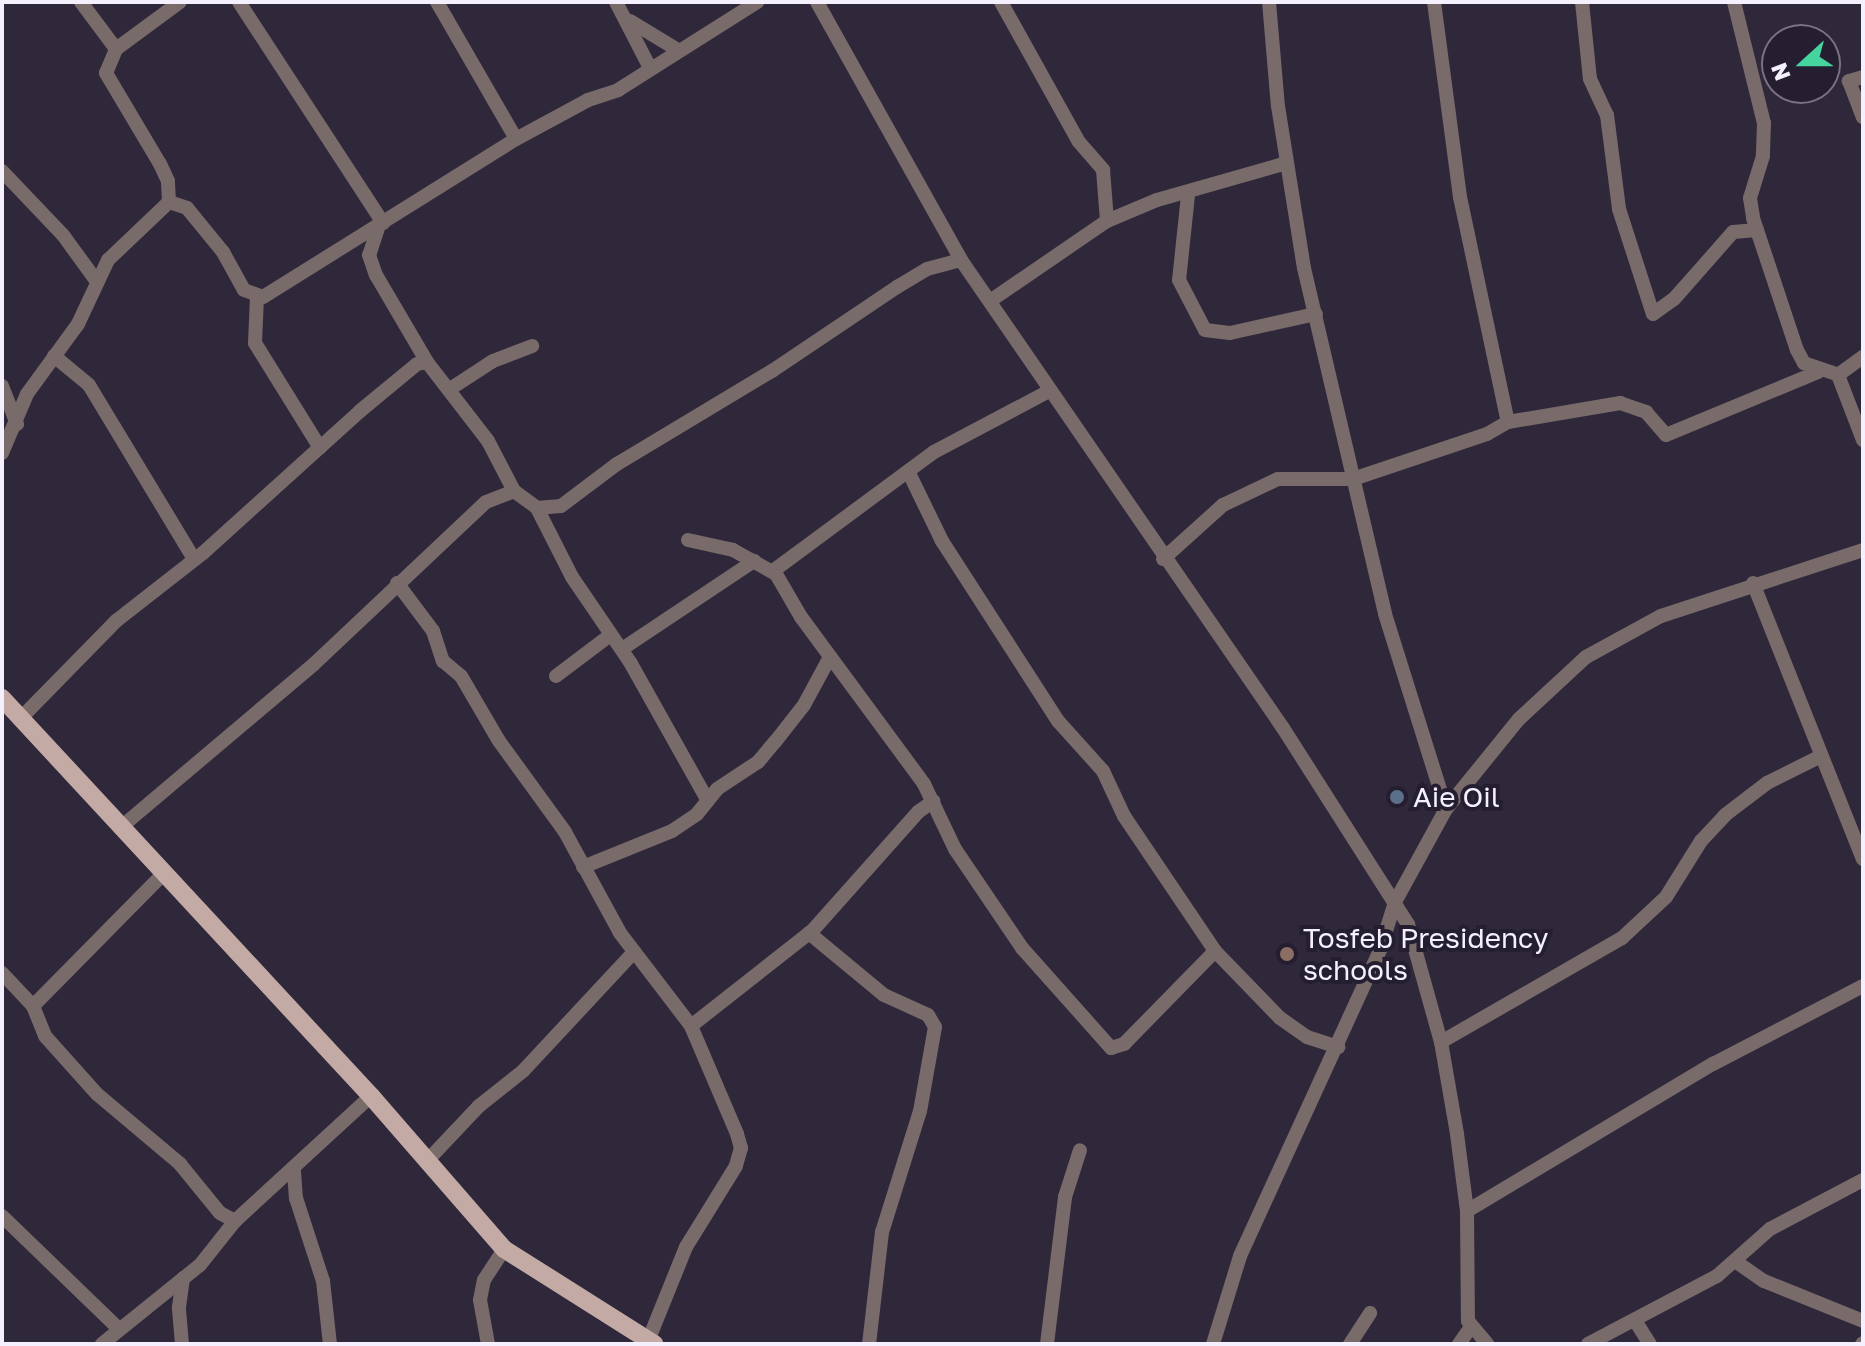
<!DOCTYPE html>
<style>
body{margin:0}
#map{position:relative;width:1865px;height:1346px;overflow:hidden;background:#2f283b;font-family:"Golos Text",sans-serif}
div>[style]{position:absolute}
.minor>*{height:14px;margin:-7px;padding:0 7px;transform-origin:7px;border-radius:7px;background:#786b69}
.major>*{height:18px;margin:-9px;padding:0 9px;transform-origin:9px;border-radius:9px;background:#c4aaa5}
.dots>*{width:22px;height:22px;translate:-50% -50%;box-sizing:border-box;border:4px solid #251e31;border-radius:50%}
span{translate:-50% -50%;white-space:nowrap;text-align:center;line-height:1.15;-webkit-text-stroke:8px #251e31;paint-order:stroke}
.poi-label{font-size:28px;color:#f4f0fd}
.left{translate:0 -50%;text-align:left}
.frame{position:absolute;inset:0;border:4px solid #f4f0fd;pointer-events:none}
.north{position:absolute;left:1761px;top:24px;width:80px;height:80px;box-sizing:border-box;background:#251e31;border:2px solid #787283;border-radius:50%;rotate:249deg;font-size:22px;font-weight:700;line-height:32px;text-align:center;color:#f4f0fd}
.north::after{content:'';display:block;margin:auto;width:28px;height:36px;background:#46d49e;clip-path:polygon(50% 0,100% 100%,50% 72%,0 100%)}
</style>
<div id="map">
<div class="minor">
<div style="left:81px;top:2px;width:59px;rotate:53.3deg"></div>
<div style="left:239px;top:2px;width:264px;rotate:56.9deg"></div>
<div style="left:437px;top:2px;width:158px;rotate:60deg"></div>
<div style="left:616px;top:2px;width:72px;rotate:62.7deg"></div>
<div style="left:817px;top:2px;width:295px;rotate:60.8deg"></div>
<div style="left:961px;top:260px;width:568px;rotate:55.47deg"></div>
<div style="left:1283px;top:728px;width:232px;rotate:57.5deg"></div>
<div style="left:1408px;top:924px;width:123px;rotate:74.4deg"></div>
<div style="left:1441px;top:1042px;width:93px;rotate:80.1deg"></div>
<div style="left:1457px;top:1134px;width:78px;rotate:82.6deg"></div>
<div style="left:1467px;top:1211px;width:110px;rotate:89.5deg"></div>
<div style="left:1468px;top:1321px;width:30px;rotate:50deg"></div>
<div style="left:1001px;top:2px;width:160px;rotate:60.9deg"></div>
<div style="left:1079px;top:142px;width:37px;rotate:49deg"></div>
<div style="left:1103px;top:170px;width:51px;rotate:85.5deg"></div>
<div style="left:1269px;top:2px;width:104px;rotate:85.1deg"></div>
<div style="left:1278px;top:106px;width:164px;rotate:80.9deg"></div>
<div style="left:1304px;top:268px;width:355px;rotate:76.8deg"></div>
<div style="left:1385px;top:614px;width:204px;rotate:72.6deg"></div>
<div style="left:1434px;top:2px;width:197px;rotate:82.4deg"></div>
<div style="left:1460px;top:197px;width:230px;rotate:78deg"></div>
<div style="left:1582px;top:2px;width:77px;rotate:84.1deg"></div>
<div style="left:1590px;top:79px;width:40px;rotate:65deg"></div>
<div style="left:1607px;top:115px;width:95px;rotate:82.7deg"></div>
<div style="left:1619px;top:209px;width:110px;rotate:72.1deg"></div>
<div style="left:1653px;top:314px;width:26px;rotate:-36deg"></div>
<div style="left:1674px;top:299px;width:89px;rotate:-48.6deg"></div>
<div style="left:1733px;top:232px;width:24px;rotate:-5deg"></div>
<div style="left:1734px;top:2px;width:125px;rotate:76.1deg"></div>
<div style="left:1764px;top:123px;width:33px;rotate:92deg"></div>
<div style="left:1763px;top:156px;width:44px;rotate:107.2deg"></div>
<div style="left:1750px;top:198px;width:20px;rotate:81deg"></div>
<div style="left:1753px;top:218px;width:139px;rotate:71.6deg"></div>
<div style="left:1797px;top:350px;width:15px;rotate:62deg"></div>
<div style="left:1804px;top:363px;width:36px;rotate:19deg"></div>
<div style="left:630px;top:21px;width:54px;rotate:31.3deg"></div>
<div style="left:1863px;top:77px;width:15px;rotate:164deg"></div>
<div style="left:1849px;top:81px;width:39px;rotate:69deg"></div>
<div style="left:2px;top:171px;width:88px;rotate:46.4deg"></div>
<div style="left:63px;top:235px;width:54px;rotate:54deg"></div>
<div style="left:1188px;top:195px;width:85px;rotate:96deg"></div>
<div style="left:1179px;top:280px;width:56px;rotate:62.5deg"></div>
<div style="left:1205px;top:330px;width:25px;rotate:7deg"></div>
<div style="left:1230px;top:333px;width:88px;rotate:-12.5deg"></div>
<div style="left:169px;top:202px;width:19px;rotate:18deg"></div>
<div style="left:187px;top:208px;width:57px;rotate:50.7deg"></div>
<div style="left:223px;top:252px;width:43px;rotate:61.1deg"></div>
<div style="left:244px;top:290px;width:20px;rotate:20deg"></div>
<div style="left:263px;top:297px;width:298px;rotate:-32deg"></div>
<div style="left:516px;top:139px;width:82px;rotate:-28.4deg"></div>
<div style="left:588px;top:100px;width:32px;rotate:-18deg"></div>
<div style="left:618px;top:90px;width:165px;rotate:-32.3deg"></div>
<div style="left:378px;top:228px;width:28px;rotate:108deg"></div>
<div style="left:369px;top:255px;width:21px;rotate:71deg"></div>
<div style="left:376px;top:275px;width:101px;rotate:59.6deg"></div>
<div style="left:427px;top:362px;width:100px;rotate:52.3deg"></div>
<div style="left:488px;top:441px;width:56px;rotate:62.5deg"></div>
<div style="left:257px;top:297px;width:46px;rotate:92.5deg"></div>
<div style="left:255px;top:343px;width:123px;rotate:58.2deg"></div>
<div style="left:990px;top:301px;width:142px;rotate:-34.4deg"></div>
<div style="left:1107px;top:221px;width:54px;rotate:-22.8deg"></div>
<div style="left:1157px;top:200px;width:135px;rotate:-15.9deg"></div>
<div style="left:54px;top:356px;width:45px;rotate:39.6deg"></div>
<div style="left:89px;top:385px;width:203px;rotate:58.9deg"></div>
<div style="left:1838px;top:375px;width:70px;rotate:69deg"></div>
<div style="left:1838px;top:375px;width:31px;rotate:-36deg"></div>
<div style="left:2px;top:386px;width:41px;rotate:68.5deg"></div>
<div style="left:450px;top:389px;width:51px;rotate:-33.1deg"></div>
<div style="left:493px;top:361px;width:42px;rotate:-21deg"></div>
<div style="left:2px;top:453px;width:64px;rotate:-67deg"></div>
<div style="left:27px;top:394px;width:87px;rotate:-53.9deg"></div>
<div style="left:78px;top:324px;width:71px;rotate:-64.9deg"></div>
<div style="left:108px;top:260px;width:84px;rotate:-43.6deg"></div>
<div style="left:169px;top:202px;width:21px;rotate:-93deg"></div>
<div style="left:168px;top:181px;width:19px;rotate:-115deg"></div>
<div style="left:160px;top:164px;width:106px;rotate:-120.7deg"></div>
<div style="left:106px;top:73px;width:26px;rotate:-67deg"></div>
<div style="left:116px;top:49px;width:79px;rotate:-36.3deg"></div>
<div style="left:908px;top:471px;width:78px;rotate:64.1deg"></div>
<div style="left:942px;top:541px;width:214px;rotate:57.2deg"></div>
<div style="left:1058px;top:721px;width:67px;rotate:48deg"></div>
<div style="left:1103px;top:771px;width:50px;rotate:65deg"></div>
<div style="left:1124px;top:816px;width:163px;rotate:56deg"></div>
<div style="left:1215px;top:951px;width:93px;rotate:45.9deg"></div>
<div style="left:1280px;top:1018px;width:33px;rotate:35deg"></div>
<div style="left:1307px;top:1037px;width:33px;rotate:18deg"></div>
<div style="left:537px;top:508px;width:77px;rotate:63.1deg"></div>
<div style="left:572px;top:577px;width:103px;rotate:55.7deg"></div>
<div style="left:630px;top:662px;width:159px;rotate:60.7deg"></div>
<div style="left:688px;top:540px;width:46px;rotate:12.5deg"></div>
<div style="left:733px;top:550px;width:49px;rotate:29.2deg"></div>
<div style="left:776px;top:574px;width:50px;rotate:59.8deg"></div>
<div style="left:801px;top:617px;width:207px;rotate:53.6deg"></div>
<div style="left:924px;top:784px;width:72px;rotate:64.5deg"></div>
<div style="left:955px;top:849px;width:120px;rotate:55.9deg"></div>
<div style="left:1022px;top:948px;width:134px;rotate:48.3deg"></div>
<div style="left:1111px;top:1048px;width:14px;rotate:-17deg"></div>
<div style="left:1124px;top:1044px;width:130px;rotate:-45.6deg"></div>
<div style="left:1163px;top:559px;width:81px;rotate:-42deg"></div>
<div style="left:1223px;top:505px;width:61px;rotate:-25.3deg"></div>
<div style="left:1278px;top:479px;width:75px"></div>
<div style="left:1353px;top:479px;width:141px;rotate:-18.6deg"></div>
<div style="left:1487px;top:434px;width:24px;rotate:-30deg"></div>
<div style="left:1508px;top:422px;width:114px;rotate:-9.6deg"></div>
<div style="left:1620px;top:403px;width:28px;rotate:19deg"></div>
<div style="left:1646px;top:412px;width:30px;rotate:49deg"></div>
<div style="left:1666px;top:435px;width:165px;rotate:-22.5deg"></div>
<div style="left:773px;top:571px;width:200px;rotate:-36.5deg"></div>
<div style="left:934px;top:452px;width:130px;rotate:-27.9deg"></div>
<div style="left:397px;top:583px;width:60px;rotate:53.1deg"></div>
<div style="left:433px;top:631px;width:32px;rotate:72deg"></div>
<div style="left:443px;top:661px;width:23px;rotate:40deg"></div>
<div style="left:461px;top:676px;width:75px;rotate:59.7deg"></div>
<div style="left:499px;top:741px;width:112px;rotate:54deg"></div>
<div style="left:565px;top:832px;width:115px;rotate:61.4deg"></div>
<div style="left:620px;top:933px;width:117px;rotate:52.6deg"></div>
<div style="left:691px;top:1026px;width:117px;rotate:66.9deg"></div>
<div style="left:737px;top:1134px;width:15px;rotate:74deg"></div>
<div style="left:741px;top:1148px;width:19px;rotate:106deg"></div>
<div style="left:736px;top:1166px;width:95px;rotate:121.7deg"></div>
<div style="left:686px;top:1247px;width:101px;rotate:112deg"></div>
<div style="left:1753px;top:583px;width:297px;rotate:68.3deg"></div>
<div style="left:622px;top:649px;width:159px;rotate:-33.7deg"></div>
<div style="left:556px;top:676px;width:66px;rotate:-37deg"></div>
<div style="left:21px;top:718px;width:136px;rotate:-45.6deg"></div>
<div style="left:116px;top:621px;width:110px;rotate:-38deg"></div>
<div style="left:203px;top:553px;width:212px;rotate:-42.1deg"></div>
<div style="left:360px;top:411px;width:74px;rotate:-39.5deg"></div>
<div style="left:417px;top:364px;width:10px;rotate:-11deg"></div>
<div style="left:120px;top:828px;width:254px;rotate:-40.2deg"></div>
<div style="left:314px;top:664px;width:236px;rotate:-43.3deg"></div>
<div style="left:486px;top:502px;width:30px;rotate:-21deg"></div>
<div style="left:514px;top:491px;width:29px;rotate:36deg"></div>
<div style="left:537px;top:508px;width:24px;rotate:-5deg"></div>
<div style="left:561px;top:506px;width:70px;rotate:-36.9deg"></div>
<div style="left:617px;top:464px;width:181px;rotate:-31deg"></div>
<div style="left:772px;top:371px;width:151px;rotate:-33.9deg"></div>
<div style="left:897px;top:287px;width:35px;rotate:-31deg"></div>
<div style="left:927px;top:269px;width:35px;rotate:-15deg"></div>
<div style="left:583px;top:867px;width:96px;rotate:-22deg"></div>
<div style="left:672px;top:831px;width:30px;rotate:-34deg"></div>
<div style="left:697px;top:814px;width:32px;rotate:-51deg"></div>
<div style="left:717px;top:789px;width:49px;rotate:-33.4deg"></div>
<div style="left:758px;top:762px;width:26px;rotate:-50deg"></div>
<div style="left:775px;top:742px;width:47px;rotate:-51.9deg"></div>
<div style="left:804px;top:705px;width:55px;rotate:-61.6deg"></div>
<div style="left:809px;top:933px;width:97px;rotate:39.6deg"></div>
<div style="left:884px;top:995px;width:48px;rotate:24.4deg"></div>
<div style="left:928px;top:1015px;width:14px;rotate:60deg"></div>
<div style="left:935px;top:1027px;width:85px;rotate:100.1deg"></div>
<div style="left:920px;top:1111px;width:127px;rotate:107.4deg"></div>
<div style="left:882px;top:1232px;width:113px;rotate:96.6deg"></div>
<div style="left:2px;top:973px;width:45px;rotate:46.8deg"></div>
<div style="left:33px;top:1006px;width:32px;rotate:68deg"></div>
<div style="left:45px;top:1036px;width:78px;rotate:48.1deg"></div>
<div style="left:97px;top:1094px;width:109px;rotate:40.1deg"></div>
<div style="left:180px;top:1164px;width:63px;rotate:50.8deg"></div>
<div style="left:220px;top:1213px;width:17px;rotate:28deg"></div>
<div style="left:33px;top:1006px;width:185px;rotate:-45.4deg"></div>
<div style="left:691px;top:1026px;width:155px;rotate:-38.2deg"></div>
<div style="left:813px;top:930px;width:158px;rotate:-48.3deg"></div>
<div style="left:918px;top:812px;width:19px;rotate:-35deg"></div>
<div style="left:1441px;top:1042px;width:209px;rotate:-29.9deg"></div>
<div style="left:1622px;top:938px;width:60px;rotate:-43deg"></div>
<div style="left:1666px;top:897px;width:66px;rotate:-58deg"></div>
<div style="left:1701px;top:841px;width:35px;rotate:-47deg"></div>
<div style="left:1725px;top:815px;width:53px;rotate:-37.3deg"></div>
<div style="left:1767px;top:783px;width:60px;rotate:-26.6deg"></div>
<div style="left:427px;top:1161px;width:76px;rotate:-46.6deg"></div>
<div style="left:479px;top:1106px;width:56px;rotate:-38.5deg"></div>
<div style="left:523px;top:1071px;width:163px;rotate:-47deg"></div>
<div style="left:294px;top:1171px;width:27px;rotate:86deg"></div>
<div style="left:296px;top:1198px;width:87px;rotate:72deg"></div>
<div style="left:323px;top:1281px;width:63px;rotate:83.7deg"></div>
<div style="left:1467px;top:1211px;width:287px;rotate:-30.9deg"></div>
<div style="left:1713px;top:1064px;width:169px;rotate:-27.5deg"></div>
<div style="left:2px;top:1216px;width:163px;rotate:44deg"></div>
<div style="left:1735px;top:1261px;width:35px;rotate:35deg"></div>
<div style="left:1764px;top:1281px;width:107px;rotate:22deg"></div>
<div style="left:1636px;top:1322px;width:26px;rotate:58deg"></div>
<div style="left:102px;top:1344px;width:126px;rotate:-38.9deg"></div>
<div style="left:200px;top:1265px;width:56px;rotate:-51.5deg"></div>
<div style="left:235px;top:1221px;width:185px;rotate:-42.6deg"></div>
<div style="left:182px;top:1344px;width:37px;rotate:-95deg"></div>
<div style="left:179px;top:1307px;width:29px;rotate:-82deg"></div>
<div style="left:488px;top:1344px;width:45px;rotate:-100.3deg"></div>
<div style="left:480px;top:1300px;width:20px;rotate:-79deg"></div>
<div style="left:484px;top:1280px;width:37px;rotate:-57deg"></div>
<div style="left:1047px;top:1344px;width:148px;rotate:-83deg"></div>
<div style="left:1065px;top:1197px;width:49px;rotate:-72.3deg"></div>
<div style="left:1213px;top:1344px;width:92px;rotate:-72.9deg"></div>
<div style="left:1240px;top:1256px;width:337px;rotate:-65.4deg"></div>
<div style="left:1380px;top:950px;width:50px;rotate:-72.6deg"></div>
<div style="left:1395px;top:902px;width:106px;rotate:-61.3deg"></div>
<div style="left:1446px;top:809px;width:116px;rotate:-51deg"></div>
<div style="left:1519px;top:719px;width:91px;rotate:-42.8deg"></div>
<div style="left:1586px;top:657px;width:85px;rotate:-28.7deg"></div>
<div style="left:1661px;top:616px;width:213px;rotate:-18.1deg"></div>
<div style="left:1350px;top:1344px;width:37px;rotate:-57deg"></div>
<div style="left:1459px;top:1344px;width:19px;rotate:-55deg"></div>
<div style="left:1588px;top:1344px;width:146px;rotate:-27.8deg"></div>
<div style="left:1717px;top:1276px;width:71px;rotate:-41.6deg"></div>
<div style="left:1770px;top:1229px;width:105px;rotate:-27.8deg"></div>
<div style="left:1862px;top:1344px;width:1px;rotate:-45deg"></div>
</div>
<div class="major">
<div style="left:2px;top:698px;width:543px;rotate:47.17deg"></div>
<div style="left:371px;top:1096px;width:203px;rotate:49deg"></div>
<div style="left:504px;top:1249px;width:178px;rotate:32.3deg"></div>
</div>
<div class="dots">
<div style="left:1397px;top:797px;background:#5c6f8a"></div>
<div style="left:1287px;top:954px;background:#8d6e63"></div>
</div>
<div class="poi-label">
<span class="left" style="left:1413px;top:797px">Aie Oil</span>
<span class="left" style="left:1303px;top:954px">Tosfeb Presidency<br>schools</span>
</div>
<div class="frame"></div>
<div class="north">N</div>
</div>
